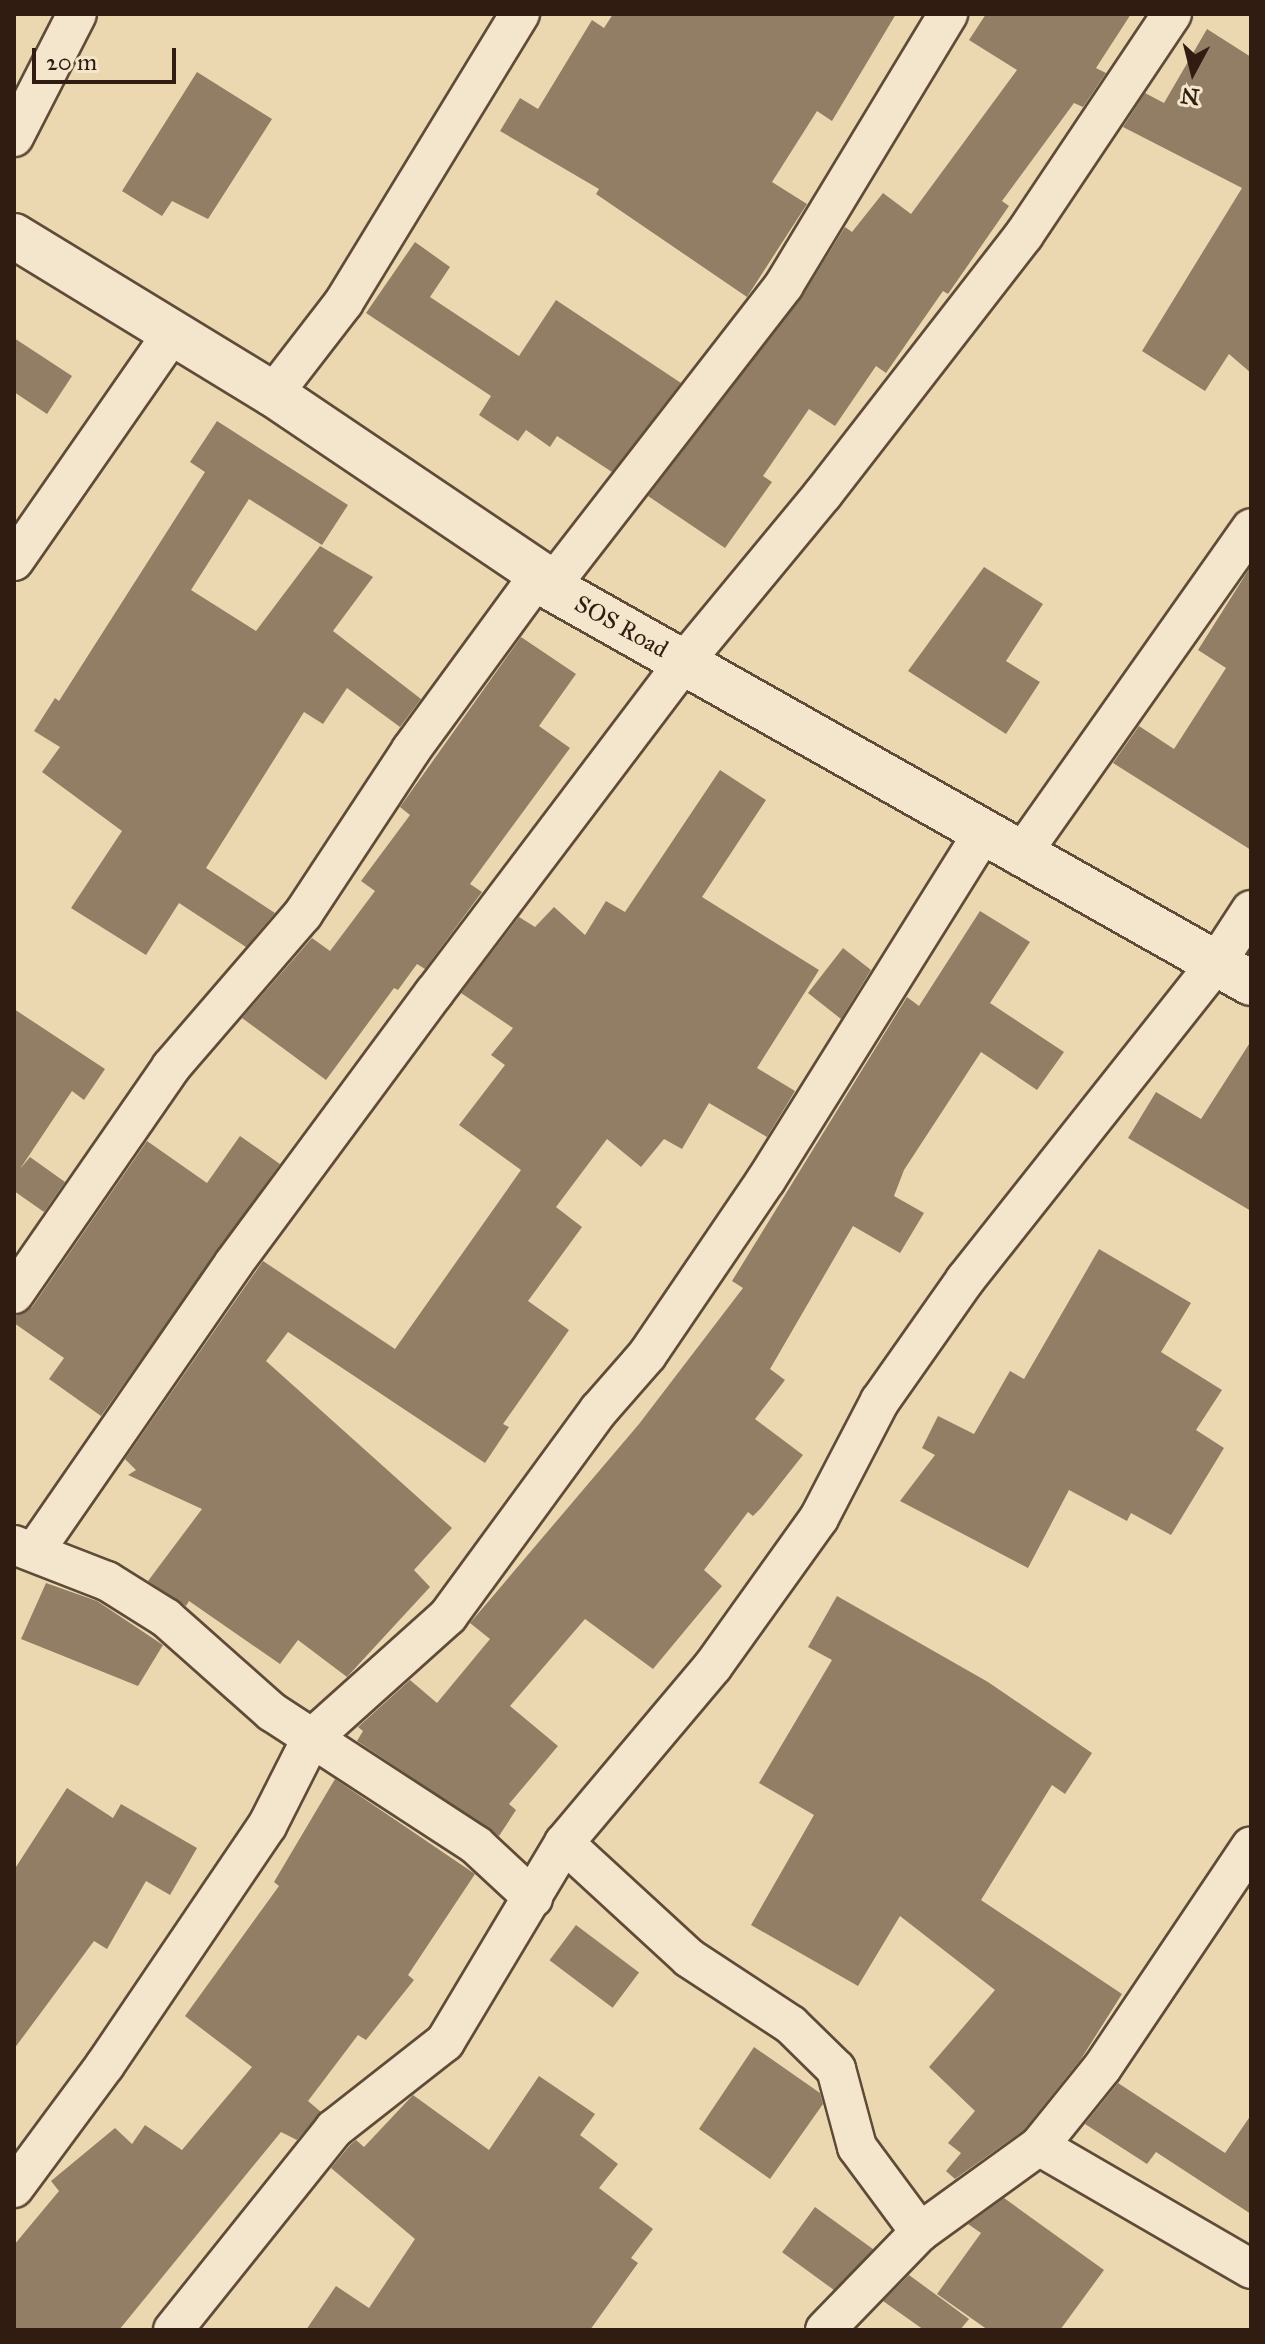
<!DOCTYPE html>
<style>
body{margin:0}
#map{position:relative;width:1265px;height:2344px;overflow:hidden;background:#ecd8b0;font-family:"IM FELL Great Primer",serif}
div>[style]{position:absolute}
.building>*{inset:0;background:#927e64;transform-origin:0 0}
.roads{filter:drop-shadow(2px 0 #604b39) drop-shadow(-2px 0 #604b39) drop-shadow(0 2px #604b39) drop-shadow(0 -2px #604b39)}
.street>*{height:38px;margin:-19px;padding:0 19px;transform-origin:19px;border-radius:19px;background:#f3e6cc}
.secondary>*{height:44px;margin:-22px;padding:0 22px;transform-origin:22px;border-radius:22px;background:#f3e6cc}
span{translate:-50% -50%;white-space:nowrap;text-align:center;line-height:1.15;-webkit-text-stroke:6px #f3e6cc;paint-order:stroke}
.street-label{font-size:24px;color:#311c11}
.frame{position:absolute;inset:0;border:16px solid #311c11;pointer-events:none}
.north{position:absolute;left:1153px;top:32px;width:80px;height:80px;-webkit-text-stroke:6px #f3e6cc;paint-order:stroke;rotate:187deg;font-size:22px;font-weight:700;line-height:32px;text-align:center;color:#311c11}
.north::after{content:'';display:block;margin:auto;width:28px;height:36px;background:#311c11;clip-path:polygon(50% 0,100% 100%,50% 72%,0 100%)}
.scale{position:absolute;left:32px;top:48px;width:144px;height:36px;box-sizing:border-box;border:4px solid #311c11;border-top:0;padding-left:10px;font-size:24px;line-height:28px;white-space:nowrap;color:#311c11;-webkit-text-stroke:6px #f3e6cc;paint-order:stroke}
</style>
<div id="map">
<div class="building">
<div style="clip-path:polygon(613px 14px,896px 14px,832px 121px,817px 111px,772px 182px,807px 204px,747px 297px,596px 194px,599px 189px,500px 131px,520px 98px,538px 109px,592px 20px,604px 28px)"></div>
<div style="clip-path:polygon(986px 14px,1131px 14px,1096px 68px,1106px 73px,1083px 107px,1074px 103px,1002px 201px,1009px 206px,948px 294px,943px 291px,886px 373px,876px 366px,835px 426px,809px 409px,763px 476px,772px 482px,725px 548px,648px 496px,801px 298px,845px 227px,852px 232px,883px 193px,911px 214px,1017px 70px,969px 40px)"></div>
<div style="clip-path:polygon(1207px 29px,1251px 57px,1251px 373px,1229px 354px,1205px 391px,1142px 351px,1242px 188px,1123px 127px,1145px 93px,1164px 103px)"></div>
<div style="clip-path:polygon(197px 72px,272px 119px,208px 219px,172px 201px,162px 216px,122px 191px)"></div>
<div style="clip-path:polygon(415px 242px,450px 267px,430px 297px,519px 356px,556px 300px,681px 383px,612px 472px,557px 436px,550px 447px,526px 430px,518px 441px,479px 415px,491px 396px,366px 313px)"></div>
<div style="clip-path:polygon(14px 338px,72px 376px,47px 414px,14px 392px)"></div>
<div style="clip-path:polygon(217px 421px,348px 505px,322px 545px,249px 499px,191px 590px,256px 631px,320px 546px,373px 577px,333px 631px,421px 699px,400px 727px,347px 688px,323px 724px,304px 712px,206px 868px,275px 913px,246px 947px,179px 903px,146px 955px,71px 908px,122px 831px,42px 772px,60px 747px,34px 731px,55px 698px,59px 701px,205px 472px,190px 462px)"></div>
<div style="clip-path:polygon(1251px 566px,1251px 850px,1113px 763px,1139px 726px,1174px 749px,1226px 668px,1198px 650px)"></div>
<div style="clip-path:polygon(984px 567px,1043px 604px,1006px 661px,1040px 682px,1006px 734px,908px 671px)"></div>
<div style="clip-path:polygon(521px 637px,576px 674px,539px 726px,570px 748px,470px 884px,482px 892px,425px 969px,417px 964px,398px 990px,394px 988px,326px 1080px,242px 1018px,312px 938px,330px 951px,375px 891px,361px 881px,410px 815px,400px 807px)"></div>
<div style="clip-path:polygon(720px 770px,766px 800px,702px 897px,819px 970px,757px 1068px,795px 1091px,767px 1137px,709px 1103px,682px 1149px,664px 1139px,641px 1167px,607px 1139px,556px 1207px,582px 1227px,528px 1301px,569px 1330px,503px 1424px,509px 1427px,485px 1463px,288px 1332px,266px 1361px,452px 1528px,414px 1570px,430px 1587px,347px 1677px,298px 1640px,280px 1664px,189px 1601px,186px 1606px,148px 1581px,202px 1509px,128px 1475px,136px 1470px,125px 1459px,263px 1261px,395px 1349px,521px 1170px,459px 1125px,505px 1065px,491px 1055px,513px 1028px,461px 993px,519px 917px,535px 927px,554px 907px,585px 935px,606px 901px,625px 912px)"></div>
<div style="clip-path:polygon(980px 911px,1030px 942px,990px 1003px,1064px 1052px,1037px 1090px,981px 1052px,904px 1170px,894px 1196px,924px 1213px,900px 1253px,853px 1226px,770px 1369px,785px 1380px,755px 1419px,803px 1455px,761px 1508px,753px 1516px,748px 1512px,704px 1570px,722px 1586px,653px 1669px,585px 1619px,510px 1706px,558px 1746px,509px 1804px,516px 1810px,499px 1836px,357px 1741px,363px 1731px,358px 1727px,410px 1680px,437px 1703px,490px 1639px,470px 1623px,639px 1424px,743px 1288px,732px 1281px,907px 997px,919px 1006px)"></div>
<div style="clip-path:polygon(843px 948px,871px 970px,841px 1019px,808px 993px)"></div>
<div style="clip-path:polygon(14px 1009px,105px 1069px,84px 1100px,72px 1091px,20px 1169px,30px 1157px,65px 1182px,44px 1212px,14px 1191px)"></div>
<div style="clip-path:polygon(1251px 1041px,1251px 1211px,1128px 1138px,1156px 1092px,1201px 1119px)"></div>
<div style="clip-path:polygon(240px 1136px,280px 1164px,101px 1416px,49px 1379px,64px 1358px,14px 1323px,14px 1317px,32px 1307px,147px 1141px,207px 1183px)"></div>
<div style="clip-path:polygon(1099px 1249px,1191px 1303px,1161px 1352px,1222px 1390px,1196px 1430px,1224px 1448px,1171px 1535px,1131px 1513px,1127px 1521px,1069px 1490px,1028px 1568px,900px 1501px,935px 1455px,922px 1448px,938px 1416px,974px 1434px,1010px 1371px,1024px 1379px)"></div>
<div style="clip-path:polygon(46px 1583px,97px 1601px,163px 1645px,138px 1686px,21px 1639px)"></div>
<div style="clip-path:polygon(837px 1596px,988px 1682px,1092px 1753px,1065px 1794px,1052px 1785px,981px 1900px,1122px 1994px,1081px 2059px,1024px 2130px,955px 2179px,946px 2171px,961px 2153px,948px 2143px,975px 2111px,929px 2067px,995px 1990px,900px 1916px,858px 1986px,751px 1925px,814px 1815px,759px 1783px,832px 1660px,808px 1647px)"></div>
<div style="clip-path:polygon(335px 1779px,475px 1874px,408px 1975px,414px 1980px,366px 2040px,358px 2035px,308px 2101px,321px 2112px,297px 2140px,281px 2132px,119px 2330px,14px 2330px,14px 2245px,59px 2191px,51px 2181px,115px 2128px,132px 2144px,145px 2125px,182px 2150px,252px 2067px,185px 2016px,279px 1886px,274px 1882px)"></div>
<div style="clip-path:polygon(67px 1788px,113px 1818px,121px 1804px,197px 1848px,170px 1895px,146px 1881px,107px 1949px,94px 1941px,14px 2049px,14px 1870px)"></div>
<div style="left:576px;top:1925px;width:79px;height:44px;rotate:37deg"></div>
<div style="clip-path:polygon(754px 2047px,820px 2093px,823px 2104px,770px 2179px,699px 2129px)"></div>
<div style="clip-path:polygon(539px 2076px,595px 2114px,580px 2135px,618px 2164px,599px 2188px,653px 2229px,631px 2258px,638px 2263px,590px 2330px,306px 2330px,336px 2286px,369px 2308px,415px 2239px,331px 2168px,350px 2145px,356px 2140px,364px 2147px,413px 2095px,489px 2150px)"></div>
<div style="clip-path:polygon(1118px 2083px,1225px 2153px,1251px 2115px,1251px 2214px,1156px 2152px,1147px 2164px,1085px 2124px)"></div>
<div style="clip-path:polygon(1004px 2198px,1104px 2270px,1060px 2330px,988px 2330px,937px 2294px,981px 2233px,968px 2224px)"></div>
<div style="left:815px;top:2207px;width:72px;height:56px;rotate:36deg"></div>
<div style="clip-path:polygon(909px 2275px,969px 2319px,960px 2330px,924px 2330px,883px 2301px)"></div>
</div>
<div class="roads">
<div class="street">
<div style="left:14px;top:137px;width:138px;rotate:-62.9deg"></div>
<div style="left:273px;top:394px;width:116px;rotate:-52.3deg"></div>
<div style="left:344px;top:302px;width:338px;rotate:-58.6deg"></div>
<div style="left:14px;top:561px;width:280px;rotate:-55.2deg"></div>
<div style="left:550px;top:587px;width:382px;rotate:-52.2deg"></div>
<div style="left:784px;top:285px;width:317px;rotate:-58.8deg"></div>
<div style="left:1020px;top:856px;width:401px;rotate:-54.8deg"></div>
<div style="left:14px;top:1294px;width:276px;rotate:-55.3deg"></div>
<div style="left:171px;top:1067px;width:202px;rotate:-49.2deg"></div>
<div style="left:303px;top:914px;width:196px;rotate:-56.6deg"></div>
<div style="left:411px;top:750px;width:218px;rotate:-53.8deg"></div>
<div style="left:14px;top:1545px;width:100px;rotate:21.2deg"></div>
<div style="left:107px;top:1581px;width:70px;rotate:32.1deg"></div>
<div style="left:166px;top:1618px;width:142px;rotate:41.6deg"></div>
<div style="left:272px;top:1712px;width:244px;rotate:33.1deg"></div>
<div style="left:476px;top:1845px;width:78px;rotate:42.9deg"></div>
<div style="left:34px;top:1552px;width:351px;rotate:-55.3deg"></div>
<div style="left:234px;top:1263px;width:336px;rotate:-53.5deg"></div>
<div style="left:434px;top:993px;width:415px;rotate:-52.9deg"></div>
<div style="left:684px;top:662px;width:218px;rotate:-50.4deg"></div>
<div style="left:823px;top:494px;width:328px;rotate:-52.2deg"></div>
<div style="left:1024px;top:235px;width:266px;rotate:-56.2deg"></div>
<div style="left:564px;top:1843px;width:170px;rotate:42.6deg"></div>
<div style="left:689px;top:1958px;width:122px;rotate:33.3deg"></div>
<div style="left:791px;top:2025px;width:63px;rotate:44.4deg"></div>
<div style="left:836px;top:2069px;width:81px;rotate:74.9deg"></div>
<div style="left:857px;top:2147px;width:106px;rotate:53.5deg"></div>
<div style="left:920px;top:2232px;width:147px;rotate:-35.9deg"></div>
<div style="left:1039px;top:2146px;width:245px;rotate:30.1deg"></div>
<div style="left:1039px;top:2146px;width:100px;rotate:-51.1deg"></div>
<div style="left:1102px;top:2068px;width:267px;rotate:-56.1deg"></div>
<div style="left:14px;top:2188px;width:153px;rotate:-53.5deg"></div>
<div style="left:105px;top:2065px;width:289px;rotate:-55.9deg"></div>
<div style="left:267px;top:1826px;width:97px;rotate:-63.2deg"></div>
<div style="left:311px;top:1739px;width:184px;rotate:-41.9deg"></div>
<div style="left:448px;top:1616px;width:255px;rotate:-53.8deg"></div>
<div style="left:599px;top:1410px;width:73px;rotate:-48.9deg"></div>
<div style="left:647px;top:1355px;width:212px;rotate:-55.8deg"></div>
<div style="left:766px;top:1180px;width:411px;rotate:-58deg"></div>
<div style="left:173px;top:2330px;width:258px;rotate:-51.3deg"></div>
<div style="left:334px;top:2129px;width:141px;rotate:-38.1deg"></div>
<div style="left:445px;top:2042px;width:232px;rotate:-59.1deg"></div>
<div style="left:564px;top:1843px;width:231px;rotate:-49.9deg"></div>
<div style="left:713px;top:1666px;width:182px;rotate:-54.4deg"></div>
<div style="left:819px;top:1518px;width:132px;rotate:-62.5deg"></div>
<div style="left:880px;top:1401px;width:148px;rotate:-54.9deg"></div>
<div style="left:965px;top:1280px;width:406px;rotate:-51.6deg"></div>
<div style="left:1217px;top:962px;width:62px;rotate:-56.8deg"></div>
<div style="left:825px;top:2330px;width:136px;rotate:-45.9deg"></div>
</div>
<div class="secondary">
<div style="left:14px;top:236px;width:303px;rotate:31.4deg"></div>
<div style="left:273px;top:394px;width:322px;rotate:34deg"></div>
<div style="left:540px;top:574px;width:16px;rotate:52deg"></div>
<div style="left:550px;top:587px;width:805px;rotate:29.46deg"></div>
</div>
</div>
<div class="street-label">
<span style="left:621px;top:627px;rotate:29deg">SOS Road</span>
</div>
<div class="frame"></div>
<div class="north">N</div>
<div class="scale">20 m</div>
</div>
